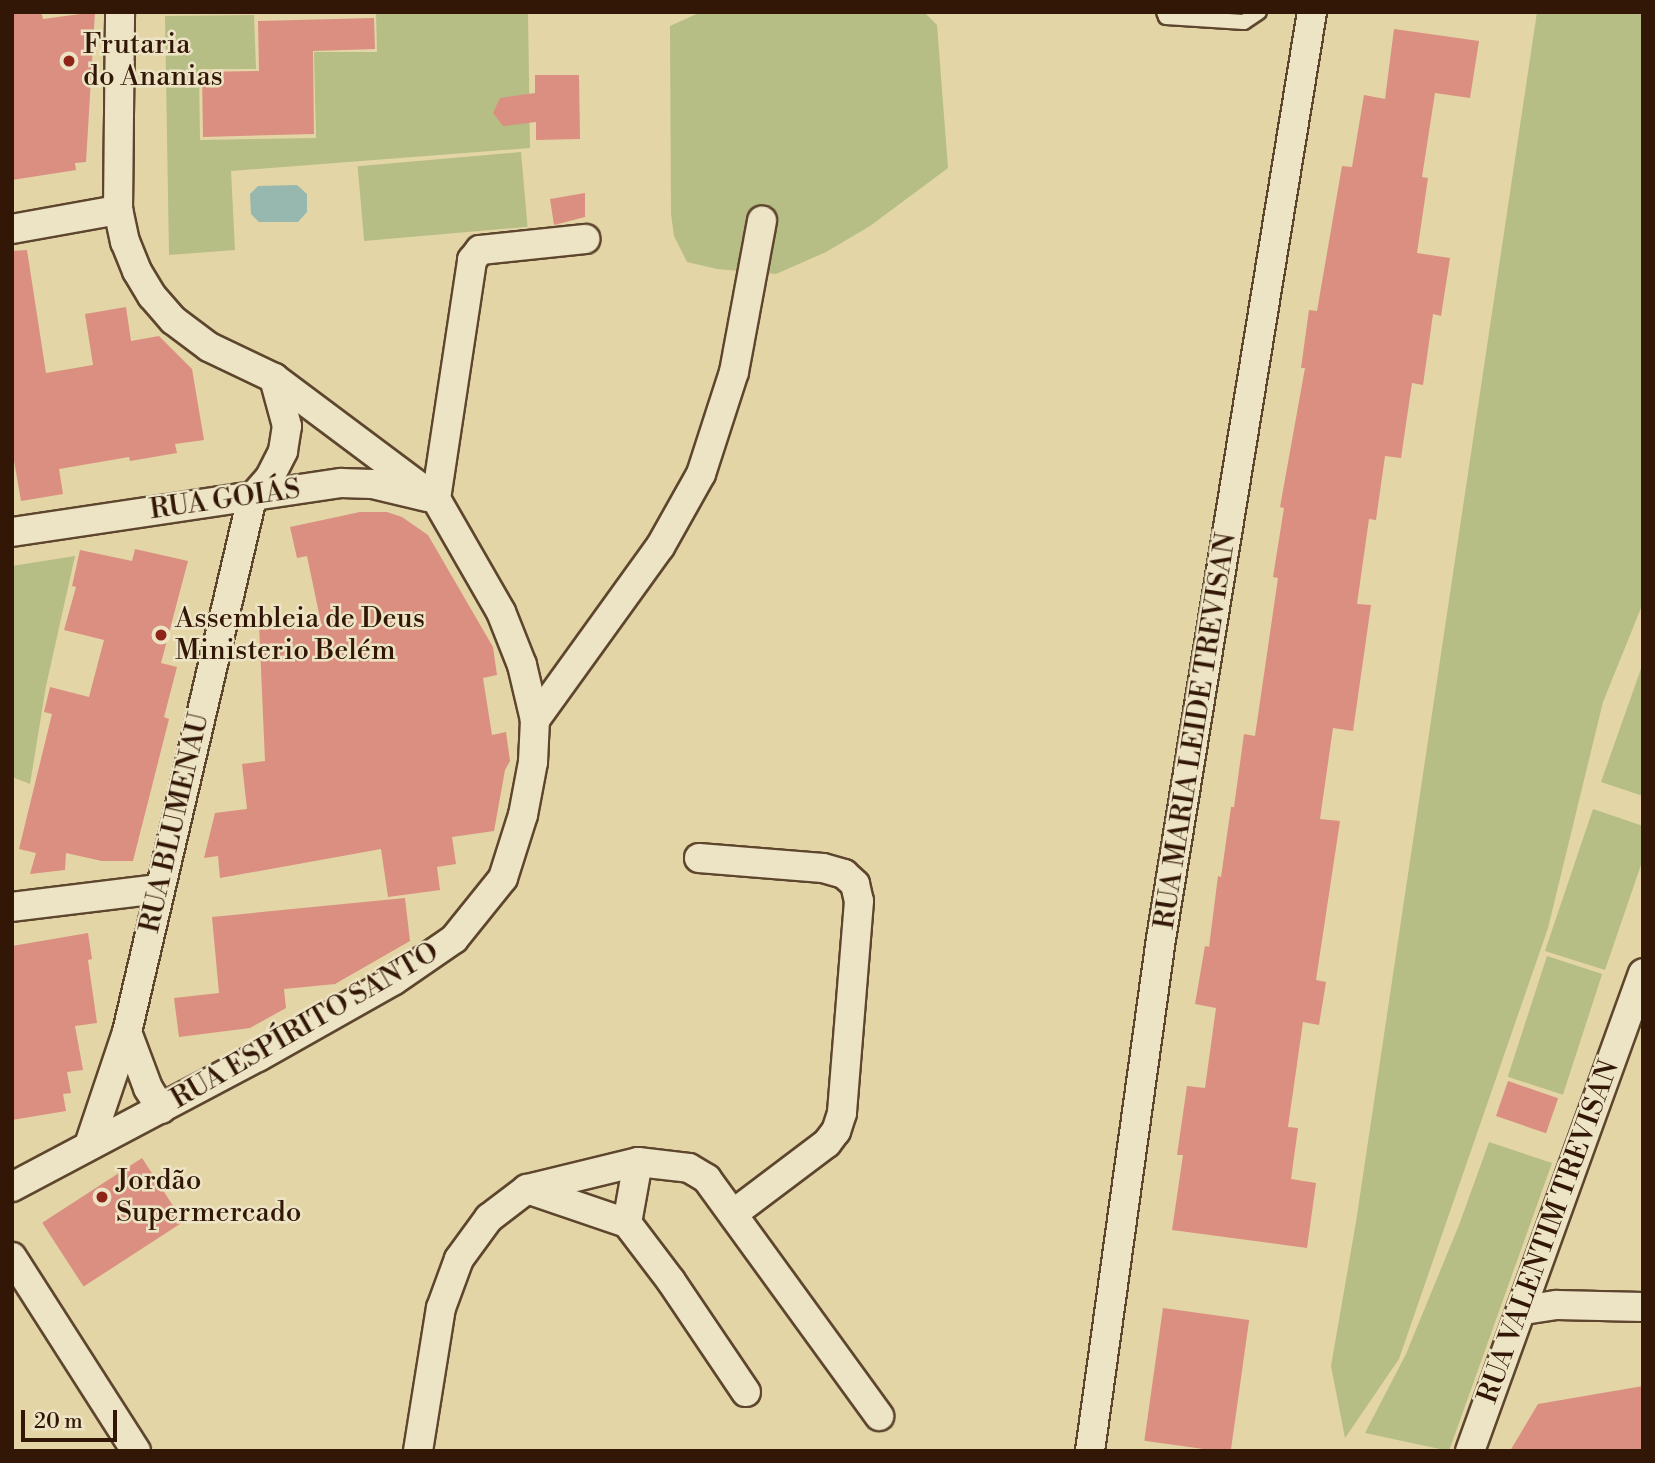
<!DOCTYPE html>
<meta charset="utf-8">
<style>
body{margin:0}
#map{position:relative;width:1655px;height:1463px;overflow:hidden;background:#e3d5a6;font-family:"Libre Bodoni",serif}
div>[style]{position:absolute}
.green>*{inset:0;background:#b6bd85;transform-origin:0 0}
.water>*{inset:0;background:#96b8ae}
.building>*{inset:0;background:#da8f80;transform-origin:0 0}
.roads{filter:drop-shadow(2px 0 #5e462e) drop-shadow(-2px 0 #5e462e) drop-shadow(0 2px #5e462e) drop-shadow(0 -2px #5e462e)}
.service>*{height:14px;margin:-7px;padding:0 7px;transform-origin:7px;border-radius:7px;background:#ede4c5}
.minor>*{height:28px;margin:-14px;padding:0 14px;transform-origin:14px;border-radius:14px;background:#ede4c5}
.dots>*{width:19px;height:19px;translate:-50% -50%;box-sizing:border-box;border:4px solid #ede4c5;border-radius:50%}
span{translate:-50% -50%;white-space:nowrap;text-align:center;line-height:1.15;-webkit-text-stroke:5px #ede4c5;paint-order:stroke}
.poi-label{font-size:28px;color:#321606}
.left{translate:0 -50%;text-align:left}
.street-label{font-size:28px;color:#321606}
.frame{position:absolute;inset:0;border:14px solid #321606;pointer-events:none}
.scale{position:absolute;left:21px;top:1410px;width:96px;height:32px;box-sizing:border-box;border:4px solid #321606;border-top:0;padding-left:9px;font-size:21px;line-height:24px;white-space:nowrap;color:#321606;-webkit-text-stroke:5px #ede4c5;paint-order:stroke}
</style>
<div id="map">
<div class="green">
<div style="clip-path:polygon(376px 12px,528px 12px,530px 148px,231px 171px,235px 250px,169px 255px,165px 16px,254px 15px,256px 69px,199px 69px,200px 140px,316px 138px,314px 52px,377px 52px)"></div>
<div style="clip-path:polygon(701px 12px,924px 12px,937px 25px,948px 168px,870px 226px,826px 252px,776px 274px,717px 269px,687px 262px,674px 236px,671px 214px,670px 26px)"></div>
<div style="clip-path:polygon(1537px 12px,1643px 12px,1643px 603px,1603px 702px,1548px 928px,1399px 1359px,1345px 1438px,1331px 1366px,1356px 1222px)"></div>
<div style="left:521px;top:152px;width:75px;height:164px;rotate:85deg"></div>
<div style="clip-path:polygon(75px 556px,46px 686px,30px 784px,12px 777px,12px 566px)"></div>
<div style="clip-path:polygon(1643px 663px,1643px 796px,1601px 782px)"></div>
<div style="clip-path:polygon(1593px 809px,1643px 826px,1643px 859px,1605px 970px,1545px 951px)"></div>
<div style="left:1547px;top:956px;width:58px;height:127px;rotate:18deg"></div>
<div style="clip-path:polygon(1489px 1142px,1552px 1163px,1449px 1451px,1365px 1433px,1406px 1354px,1459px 1225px)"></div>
</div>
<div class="water">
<div style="clip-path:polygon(297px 185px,307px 194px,307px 212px,298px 222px,259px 222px,251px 214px,250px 194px,258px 186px)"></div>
</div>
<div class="building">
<div style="clip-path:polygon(12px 12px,41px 12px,43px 19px,95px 12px,86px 162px,75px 163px,76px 170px,12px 180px)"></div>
<div style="clip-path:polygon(374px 18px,375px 49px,313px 51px,314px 134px,203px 137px,202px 72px,259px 71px,258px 21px)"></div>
<div style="clip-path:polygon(1394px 29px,1479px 41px,1470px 98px,1435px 93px,1422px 177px,1428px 178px,1417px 253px,1450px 258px,1441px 316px,1433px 314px,1423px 385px,1412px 383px,1401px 458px,1385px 456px,1376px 520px,1369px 519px,1357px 604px,1371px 605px,1353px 731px,1333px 728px,1320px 819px,1340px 821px,1316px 980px,1326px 982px,1319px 1025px,1303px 1022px,1288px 1127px,1298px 1128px,1291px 1179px,1316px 1183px,1307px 1248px,1172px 1230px,1183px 1155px,1177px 1155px,1187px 1086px,1205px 1088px,1216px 1008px,1195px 1004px,1205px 946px,1209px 947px,1218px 876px,1221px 877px,1231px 807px,1234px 807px,1244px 734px,1255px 736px,1278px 578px,1273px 577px,1284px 508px,1280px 507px,1305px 368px,1301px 368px,1309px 310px,1317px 311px,1342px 166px,1352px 167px,1364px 95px,1385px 99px)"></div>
<div style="clip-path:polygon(535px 75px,579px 75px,580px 139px,536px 140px,536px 122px,503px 126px,493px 113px,500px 98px,535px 93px)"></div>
<div style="clip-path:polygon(585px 193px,585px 217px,554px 225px,550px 199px)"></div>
<div style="clip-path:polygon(27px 250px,46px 373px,93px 365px,85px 314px,126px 307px,131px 341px,159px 336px,192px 369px,204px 440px,175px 444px,177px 453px,130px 461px,129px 457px,59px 469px,63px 494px,21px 501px,12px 449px,12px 251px)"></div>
<div style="clip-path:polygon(360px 512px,387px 512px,402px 517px,428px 535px,493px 647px,497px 675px,483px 678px,492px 735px,506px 732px,510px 761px,505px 770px,494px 831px,452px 837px,456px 864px,437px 867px,440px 890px,388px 897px,381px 849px,220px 878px,218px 856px,204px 858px,215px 813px,247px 809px,242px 764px,265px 761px,259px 624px,321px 623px,307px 556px,297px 558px,290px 527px)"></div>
<div style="clip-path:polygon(135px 549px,188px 561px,161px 663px,177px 667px,164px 717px,169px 719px,133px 861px,102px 861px,66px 853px,65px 870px,30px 874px,36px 853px,19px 849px,52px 714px,44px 712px,50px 687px,89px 697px,104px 640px,64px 630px,76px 587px,72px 586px,80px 550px,132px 561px)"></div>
<div style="clip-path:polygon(405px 898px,410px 941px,335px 984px,284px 989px,286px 1008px,250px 1028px,179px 1037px,174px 998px,219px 993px,212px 917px)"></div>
<div style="clip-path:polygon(88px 933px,92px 959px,88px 960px,97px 1023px,75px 1026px,83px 1070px,67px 1072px,71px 1093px,63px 1094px,66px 1111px,12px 1120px,12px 946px)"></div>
<div style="left:1508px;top:1081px;width:53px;height:37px;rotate:19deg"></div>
<div style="left:142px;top:1158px;width:76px;height:119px;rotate:57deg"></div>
<div style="left:1163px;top:1308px;width:87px;height:134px;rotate:8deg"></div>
<div style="clip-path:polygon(1643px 1386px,1643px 1451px,1510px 1451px,1538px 1404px)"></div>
</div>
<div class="roads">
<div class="service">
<div style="left:1164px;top:12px;width:5px;rotate:68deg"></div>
<div style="left:1166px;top:17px;width:78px;rotate:3.7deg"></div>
<div style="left:1244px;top:22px;width:18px;rotate:-34deg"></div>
</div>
<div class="minor">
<div style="left:12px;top:229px;width:108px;rotate:-10.2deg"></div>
<div style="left:436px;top:499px;width:242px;rotate:-81.4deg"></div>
<div style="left:472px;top:260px;width:13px;rotate:-51deg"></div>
<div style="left:480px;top:250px;width:106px;rotate:-6deg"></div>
<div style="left:12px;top:532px;width:333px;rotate:-8.5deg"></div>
<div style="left:341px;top:483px;width:31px;rotate:2deg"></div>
<div style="left:372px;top:484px;width:57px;rotate:13.3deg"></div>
<div style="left:535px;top:720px;width:213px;rotate:-54.2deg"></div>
<div style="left:660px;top:547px;width:84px;rotate:-60.7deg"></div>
<div style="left:701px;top:474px;width:107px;rotate:-72.1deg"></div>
<div style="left:734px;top:372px;width:154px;rotate:-79.5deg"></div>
<div style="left:699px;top:858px;width:124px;rotate:4.6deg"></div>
<div style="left:823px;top:868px;width:22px;rotate:16deg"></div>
<div style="left:844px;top:874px;width:15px;rotate:42deg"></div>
<div style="left:855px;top:884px;width:17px;rotate:77deg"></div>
<div style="left:859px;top:901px;width:213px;rotate:94.6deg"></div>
<div style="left:842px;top:1113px;width:19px;rotate:108deg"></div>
<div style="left:836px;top:1131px;width:15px;rotate:127deg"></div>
<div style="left:827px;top:1143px;width:116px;rotate:143deg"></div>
<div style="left:12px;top:907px;width:148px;rotate:-7deg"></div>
<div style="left:127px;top:1032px;width:60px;rotate:69.4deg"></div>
<div style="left:148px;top:1088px;width:25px;rotate:58deg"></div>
<div style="left:89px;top:1145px;width:119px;rotate:-71.4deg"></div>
<div style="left:127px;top:1032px;width:548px;rotate:-76.83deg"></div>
<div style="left:252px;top:498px;width:28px;rotate:-49deg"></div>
<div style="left:270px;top:477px;width:29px;rotate:-63deg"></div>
<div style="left:283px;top:451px;width:25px;rotate:-81deg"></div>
<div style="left:287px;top:426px;width:50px;rotate:-105.2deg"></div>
<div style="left:638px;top:1162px;width:62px;rotate:100.2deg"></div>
<div style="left:627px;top:1223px;width:73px;rotate:52.8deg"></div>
<div style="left:671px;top:1281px;width:134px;rotate:56deg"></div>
<div style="left:12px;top:1187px;width:278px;rotate:-27.9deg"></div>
<div style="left:258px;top:1057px;width:155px;rotate:-29.4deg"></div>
<div style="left:393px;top:981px;width:74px;rotate:-34.5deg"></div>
<div style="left:454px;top:939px;width:78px;rotate:-51.2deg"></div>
<div style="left:503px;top:878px;width:66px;rotate:-72.4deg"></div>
<div style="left:523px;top:815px;width:54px;rotate:-79.3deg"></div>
<div style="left:533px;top:762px;width:42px;rotate:-87.3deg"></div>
<div style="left:535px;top:720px;width:57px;rotate:-103.3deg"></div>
<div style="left:522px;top:665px;width:57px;rotate:-111.6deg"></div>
<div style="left:501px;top:612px;width:130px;rotate:-119.9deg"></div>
<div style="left:436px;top:499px;width:202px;rotate:-143.2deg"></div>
<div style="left:274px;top:378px;width:72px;rotate:-154.5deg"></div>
<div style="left:209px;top:347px;width:45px;rotate:-143.1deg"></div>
<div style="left:173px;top:320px;width:32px;rotate:-131deg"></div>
<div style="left:152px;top:296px;width:29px;rotate:-121deg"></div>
<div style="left:137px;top:271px;width:31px;rotate:-112deg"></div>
<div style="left:125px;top:242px;width:33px;rotate:-102deg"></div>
<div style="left:118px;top:210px;width:198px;rotate:-89.4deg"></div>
<div style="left:527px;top:1189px;width:106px;rotate:18.8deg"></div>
<div style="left:12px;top:1257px;width:230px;rotate:57.4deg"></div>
<div style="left:1524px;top:1310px;width:33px;rotate:-9deg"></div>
<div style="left:1557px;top:1305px;width:86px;rotate:1.3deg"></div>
<div style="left:418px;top:1451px;width:145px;rotate:-80.9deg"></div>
<div style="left:441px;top:1308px;width:52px;rotate:-69.8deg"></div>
<div style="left:459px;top:1259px;width:51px;rotate:-53.8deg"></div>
<div style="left:489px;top:1218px;width:48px;rotate:-37.3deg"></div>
<div style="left:527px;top:1189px;width:114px;rotate:-13.7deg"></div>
<div style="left:638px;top:1162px;width:51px;rotate:6.7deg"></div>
<div style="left:689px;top:1168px;width:21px;rotate:31deg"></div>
<div style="left:707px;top:1179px;width:293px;rotate:54deg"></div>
<div style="left:1090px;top:1451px;width:517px;rotate:-82.11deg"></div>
<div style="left:1161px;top:939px;width:939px;rotate:-80.75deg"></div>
<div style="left:1470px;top:1451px;width:508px;rotate:-70.1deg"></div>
</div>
</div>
<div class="dots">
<div style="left:69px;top:61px;background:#8f2418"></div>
<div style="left:161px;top:635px;background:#8f2418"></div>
<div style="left:102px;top:1197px;background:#8f2418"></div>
</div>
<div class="poi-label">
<span class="left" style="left:83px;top:61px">Frutaria<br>do Ananias</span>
<span class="left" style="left:175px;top:635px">Assembleia de Deus<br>Ministerio Belém</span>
<span class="left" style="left:116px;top:1197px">Jordão<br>Supermercado</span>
</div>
<div class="street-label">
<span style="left:225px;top:500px;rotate:-8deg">RUA GOIÁS</span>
<span style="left:1196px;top:731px;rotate:-81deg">RUA MARIA LEIDE TREVISAN</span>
<span style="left:175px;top:823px;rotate:-77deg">RUA BLUMENAU</span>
<span style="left:305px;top:1026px;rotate:-30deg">RUA ESPÍRITO SANTO</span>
<span style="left:1549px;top:1232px;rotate:-70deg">RUA VALENTIM TREVISAN</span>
</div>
<div class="frame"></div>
<div class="scale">20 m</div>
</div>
